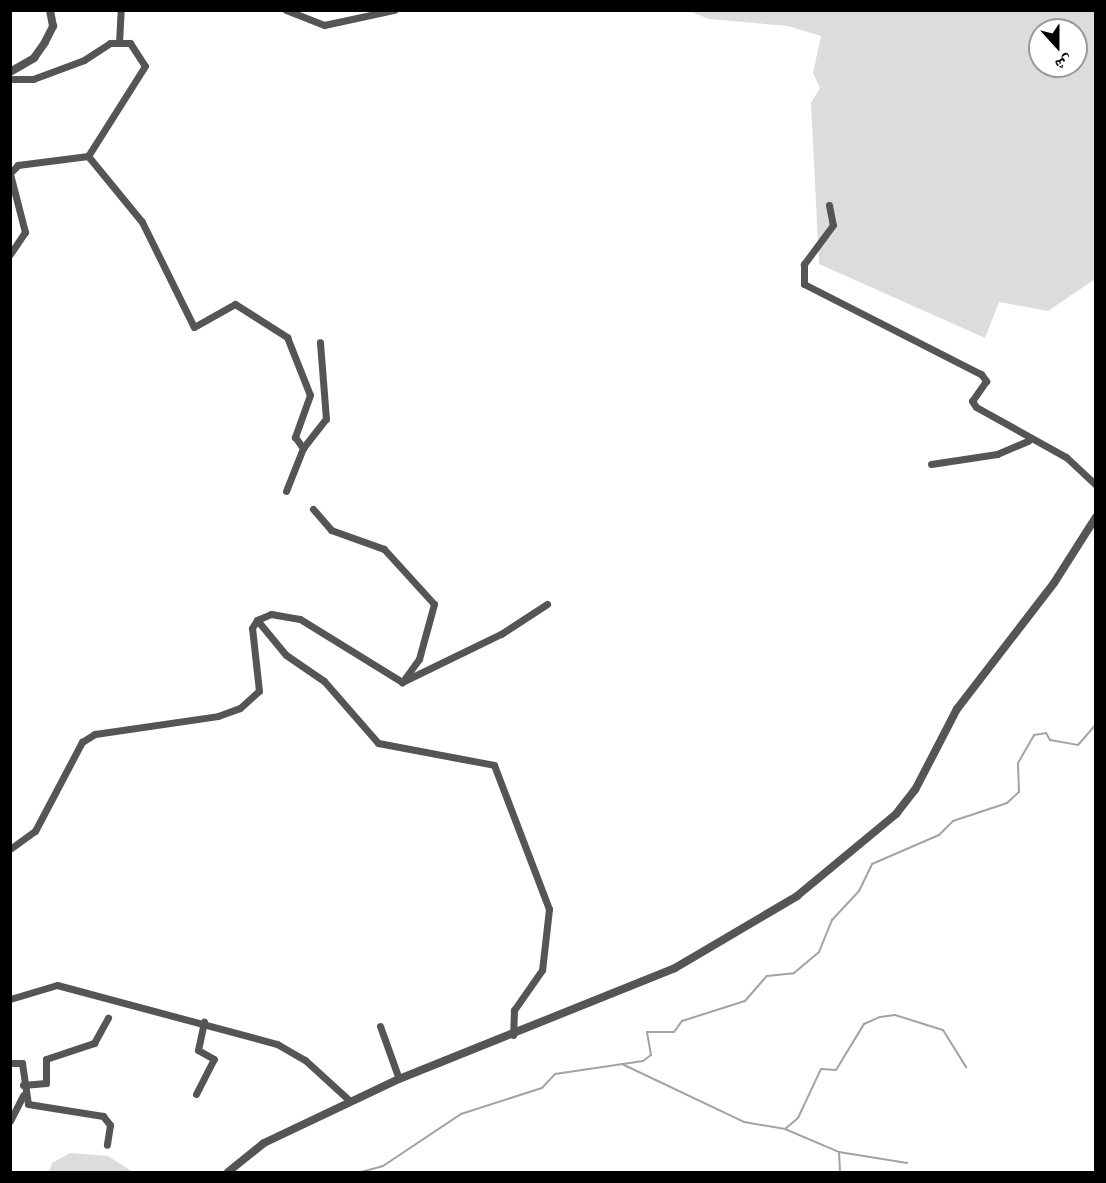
<!DOCTYPE html>
<meta charset="utf-8">
<style>
body{margin:0}
#map{position:relative;width:1106px;height:1183px;overflow:hidden;background:#fff;font-family:Karla,"Noto Naskh Arabic",sans-serif}
div>[style]{position:absolute}
.green>*{inset:0;background:#dcdcdc}
.stream>*{height:2px;margin:-1px;padding:0 1px;transform-origin:1px;border-radius:1px;background:#a3a3a3}
.minor>*{height:7px;margin:-3.5px;padding:0 3.5px;transform-origin:3.5px;border-radius:3.5px;background:#555}
.tertiary>*{height:8px;margin:-4px;padding:0 4px;transform-origin:4px;border-radius:4px;background:#555}
span{translate:-50% -50%;white-space:nowrap;text-align:center;line-height:1.15;-webkit-text-stroke:5px #fff;paint-order:stroke}
.frame{position:absolute;inset:0;border:12px solid #000;pointer-events:none}
.north{position:absolute;left:1028px;top:18px;width:60px;height:60px;box-sizing:border-box;background:#fff;border:2px solid #999;border-radius:50%;rotate:159deg;font-size:16px;font-weight:700;line-height:24px;text-align:center;color:#000}
.north::after{content:'';display:block;margin:auto;width:21px;height:27px;background:#000;clip-path:polygon(50% 0,100% 100%,50% 72%,0 100%)}
</style>
<div id="map">
<div class="green">
<div style="clip-path:polygon(evenodd,689px 11px,1095px 11px,1095px 279px,1048px 311px,999px 302px,985px 338px,819px 264px,811px 103px,820px 88px,813px 73px,821px 36px,788px 26px,709px 19px,689px 11px,1040px 30px,1076px 30px,1076px 66px,1040px 66px,1040px 30px)"></div>
<div style="clip-path:polygon(70px 1153px,108px 1156px,133px 1172px,49px 1172px,52px 1163px)"></div>
</div>
<div class="stream">
<div style="left:622px;top:1064px;width:135px;rotate:25.4deg"></div>
<div style="left:744px;top:1122px;width:42px;rotate:9.7deg"></div>
<div style="left:785px;top:1129px;width:59px;rotate:23.1deg"></div>
<div style="left:839px;top:1152px;width:69px;rotate:9.2deg"></div>
<div style="left:785px;top:1129px;width:17px;rotate:-40deg"></div>
<div style="left:798px;top:1118px;width:54px;rotate:-64.9deg"></div>
<div style="left:821px;top:1069px;width:15px;rotate:4deg"></div>
<div style="left:836px;top:1070px;width:54px;rotate:-58.7deg"></div>
<div style="left:864px;top:1024px;width:17px;rotate:-24deg"></div>
<div style="left:880px;top:1017px;width:15px;rotate:-8deg"></div>
<div style="left:895px;top:1015px;width:50px;rotate:17.4deg"></div>
<div style="left:943px;top:1030px;width:44px;rotate:58.1deg"></div>
<div style="left:839px;top:1152px;width:20px;rotate:87deg"></div>
<div style="left:361px;top:1172px;width:23px;rotate:-15deg"></div>
<div style="left:383px;top:1166px;width:94px;rotate:-33.7deg"></div>
<div style="left:461px;top:1114px;width:85px;rotate:-17.8deg"></div>
<div style="left:542px;top:1088px;width:19px;rotate:-47deg"></div>
<div style="left:555px;top:1074px;width:89px;rotate:-8.4deg"></div>
<div style="left:643px;top:1061px;width:10px;rotate:-37deg"></div>
<div style="left:651px;top:1055px;width:23px;rotate:-100deg"></div>
<div style="left:647px;top:1032px;width:27px"></div>
<div style="left:674px;top:1032px;width:14px;rotate:-54deg"></div>
<div style="left:682px;top:1021px;width:66px;rotate:-17.6deg"></div>
<div style="left:745px;top:1001px;width:33px;rotate:-49deg"></div>
<div style="left:767px;top:976px;width:27px;rotate:-6deg"></div>
<div style="left:794px;top:973px;width:33px;rotate:-40deg"></div>
<div style="left:819px;top:952px;width:35px;rotate:-68deg"></div>
<div style="left:832px;top:920px;width:40px;rotate:-47deg"></div>
<div style="left:859px;top:891px;width:30px;rotate:-64deg"></div>
<div style="left:872px;top:864px;width:73px;rotate:-23.4deg"></div>
<div style="left:939px;top:835px;width:20px;rotate:-45deg"></div>
<div style="left:953px;top:821px;width:57px;rotate:-18.4deg"></div>
<div style="left:1007px;top:803px;width:16px;rotate:-43deg"></div>
<div style="left:1019px;top:792px;width:29px;rotate:-92deg"></div>
<div style="left:1018px;top:763px;width:32px;rotate:-60deg"></div>
<div style="left:1034px;top:735px;width:12px;rotate:-9deg"></div>
<div style="left:1046px;top:733px;width:8px;rotate:60deg"></div>
<div style="left:1050px;top:740px;width:28px;rotate:10deg"></div>
<div style="left:1078px;top:745px;width:28px;rotate:-49deg"></div>
</div>
<div class="minor">
<div style="left:286px;top:10px;width:41px;rotate:21.5deg"></div>
<div style="left:324px;top:25px;width:72px;rotate:-12.1deg"></div>
<div style="left:119px;top:43px;width:33px;rotate:-87deg"></div>
<div style="left:10px;top:79px;width:23px"></div>
<div style="left:33px;top:79px;width:54px;rotate:-20.4deg"></div>
<div style="left:84px;top:60px;width:31px;rotate:-33deg"></div>
<div style="left:110px;top:43px;width:20px"></div>
<div style="left:130px;top:43px;width:27px;rotate:57deg"></div>
<div style="left:145px;top:66px;width:107px;rotate:122.3deg"></div>
<div style="left:88px;top:156px;width:71px;rotate:172.7deg"></div>
<div style="left:18px;top:165px;width:11px;rotate:135deg"></div>
<div style="left:88px;top:156px;width:85px;rotate:50.7deg"></div>
<div style="left:142px;top:222px;width:117px;rotate:63.7deg"></div>
<div style="left:194px;top:327px;width:47px;rotate:-29.3deg"></div>
<div style="left:235px;top:304px;width:62px;rotate:32.4deg"></div>
<div style="left:287px;top:337px;width:62px;rotate:68.4deg"></div>
<div style="left:310px;top:395px;width:45px;rotate:109.7deg"></div>
<div style="left:295px;top:437px;width:14px;rotate:54deg"></div>
<div style="left:10px;top:174px;width:60px;rotate:75.5deg"></div>
<div style="left:25px;top:232px;width:27px;rotate:124deg"></div>
<div style="left:829px;top:205px;width:20px;rotate:79deg"></div>
<div style="left:833px;top:225px;width:49px;rotate:126.6deg"></div>
<div style="left:804px;top:264px;width:20px;rotate:90deg"></div>
<div style="left:804px;top:284px;width:199px;rotate:27deg"></div>
<div style="left:981px;top:374px;width:9px;rotate:54deg"></div>
<div style="left:986px;top:381px;width:24px;rotate:125deg"></div>
<div style="left:972px;top:401px;width:7px;rotate:56deg"></div>
<div style="left:976px;top:407px;width:103px;rotate:29.1deg"></div>
<div style="left:1066px;top:457px;width:41px;rotate:43deg"></div>
<div style="left:931px;top:464px;width:67px;rotate:-8.6deg"></div>
<div style="left:997px;top:454px;width:34px;rotate:-23deg"></div>
<div style="left:286px;top:491px;width:46px;rotate:-68.4deg"></div>
<div style="left:303px;top:448px;width:37px;rotate:-52deg"></div>
<div style="left:326px;top:419px;width:77px;rotate:-94.5deg"></div>
<div style="left:313px;top:509px;width:28px;rotate:49deg"></div>
<div style="left:331px;top:530px;width:56px;rotate:19.7deg"></div>
<div style="left:384px;top:549px;width:74px;rotate:47.7deg"></div>
<div style="left:434px;top:604px;width:57px;rotate:105.3deg"></div>
<div style="left:419px;top:659px;width:29px;rotate:126deg"></div>
<div style="left:257px;top:620px;width:45px;rotate:50.4deg"></div>
<div style="left:286px;top:655px;width:46px;rotate:34.4deg"></div>
<div style="left:324px;top:681px;width:82px;rotate:48.9deg"></div>
<div style="left:378px;top:743px;width:118px;rotate:10.7deg"></div>
<div style="left:494px;top:765px;width:154px;rotate:69.1deg"></div>
<div style="left:549px;top:909px;width:61px;rotate:96.5deg"></div>
<div style="left:542px;top:970px;width:49px;rotate:125deg"></div>
<div style="left:514px;top:1010px;width:25px;rotate:92deg"></div>
<div style="left:10px;top:849px;width:31px;rotate:-36deg"></div>
<div style="left:35px;top:831px;width:101px;rotate:-62.2deg"></div>
<div style="left:82px;top:742px;width:15px;rotate:-32deg"></div>
<div style="left:95px;top:734px;width:124px;rotate:-8.3deg"></div>
<div style="left:218px;top:716px;width:23px;rotate:-20deg"></div>
<div style="left:240px;top:708px;width:25px;rotate:-42deg"></div>
<div style="left:259px;top:691px;width:63px;rotate:-96.3deg"></div>
<div style="left:252px;top:628px;width:9px;rotate:-58deg"></div>
<div style="left:257px;top:620px;width:15px;rotate:-23deg"></div>
<div style="left:271px;top:614px;width:29px;rotate:10deg"></div>
<div style="left:300px;top:619px;width:120px;rotate:31.7deg"></div>
<div style="left:402px;top:682px;width:110px;rotate:-25.9deg"></div>
<div style="left:501px;top:634px;width:55px;rotate:-33.1deg"></div>
<div style="left:10px;top:999px;width:49px;rotate:-16.6deg"></div>
<div style="left:57px;top:985px;width:228px;rotate:15deg"></div>
<div style="left:277px;top:1044px;width:32px;rotate:30deg"></div>
<div style="left:305px;top:1060px;width:61px;rotate:42.3deg"></div>
<div style="left:380px;top:1026px;width:56px;rotate:70.3deg"></div>
<div style="left:10px;top:1063px;width:12px"></div>
<div style="left:22px;top:1063px;width:41px;rotate:81.7deg"></div>
<div style="left:28px;top:1104px;width:76px;rotate:9.1deg"></div>
<div style="left:103px;top:1116px;width:11px;rotate:52deg"></div>
<div style="left:110px;top:1125px;width:20px;rotate:99deg"></div>
<div style="left:23px;top:1085px;width:23px;rotate:-5deg"></div>
<div style="left:46px;top:1083px;width:24px;rotate:-90deg"></div>
<div style="left:46px;top:1059px;width:51px;rotate:-18.4deg"></div>
<div style="left:94px;top:1043px;width:29px;rotate:-61deg"></div>
<div style="left:196px;top:1094px;width:39px;rotate:-63deg"></div>
<div style="left:214px;top:1059px;width:18px;rotate:-151deg"></div>
<div style="left:198px;top:1050px;width:29px;rotate:-78deg"></div>
<div style="left:10px;top:1121px;width:29px;rotate:-63deg"></div>
</div>
<div class="tertiary">
<div style="left:10px;top:72px;width:28px;rotate:-30deg"></div>
<div style="left:34px;top:58px;width:19px;rotate:-55deg"></div>
<div style="left:45px;top:42px;width:18px;rotate:-63deg"></div>
<div style="left:53px;top:26px;width:16px;rotate:-101deg"></div>
<div style="left:228px;top:1172px;width:46px;rotate:-38.9deg"></div>
<div style="left:264px;top:1143px;width:149px;rotate:-25.4deg"></div>
<div style="left:399px;top:1079px;width:297px;rotate:-21.9deg"></div>
<div style="left:675px;top:968px;width:142px;rotate:-30.5deg"></div>
<div style="left:797px;top:896px;width:129px;rotate:-39.6deg"></div>
<div style="left:896px;top:814px;width:31px;rotate:-52deg"></div>
<div style="left:915px;top:790px;width:91px;rotate:-62.6deg"></div>
<div style="left:957px;top:709px;width:159px;rotate:-52.4deg"></div>
<div style="left:1054px;top:583px;width:78px;rotate:-57.5deg"></div>
</div>
<div class="frame"></div>
<div class="north">ش</div>
</div>
